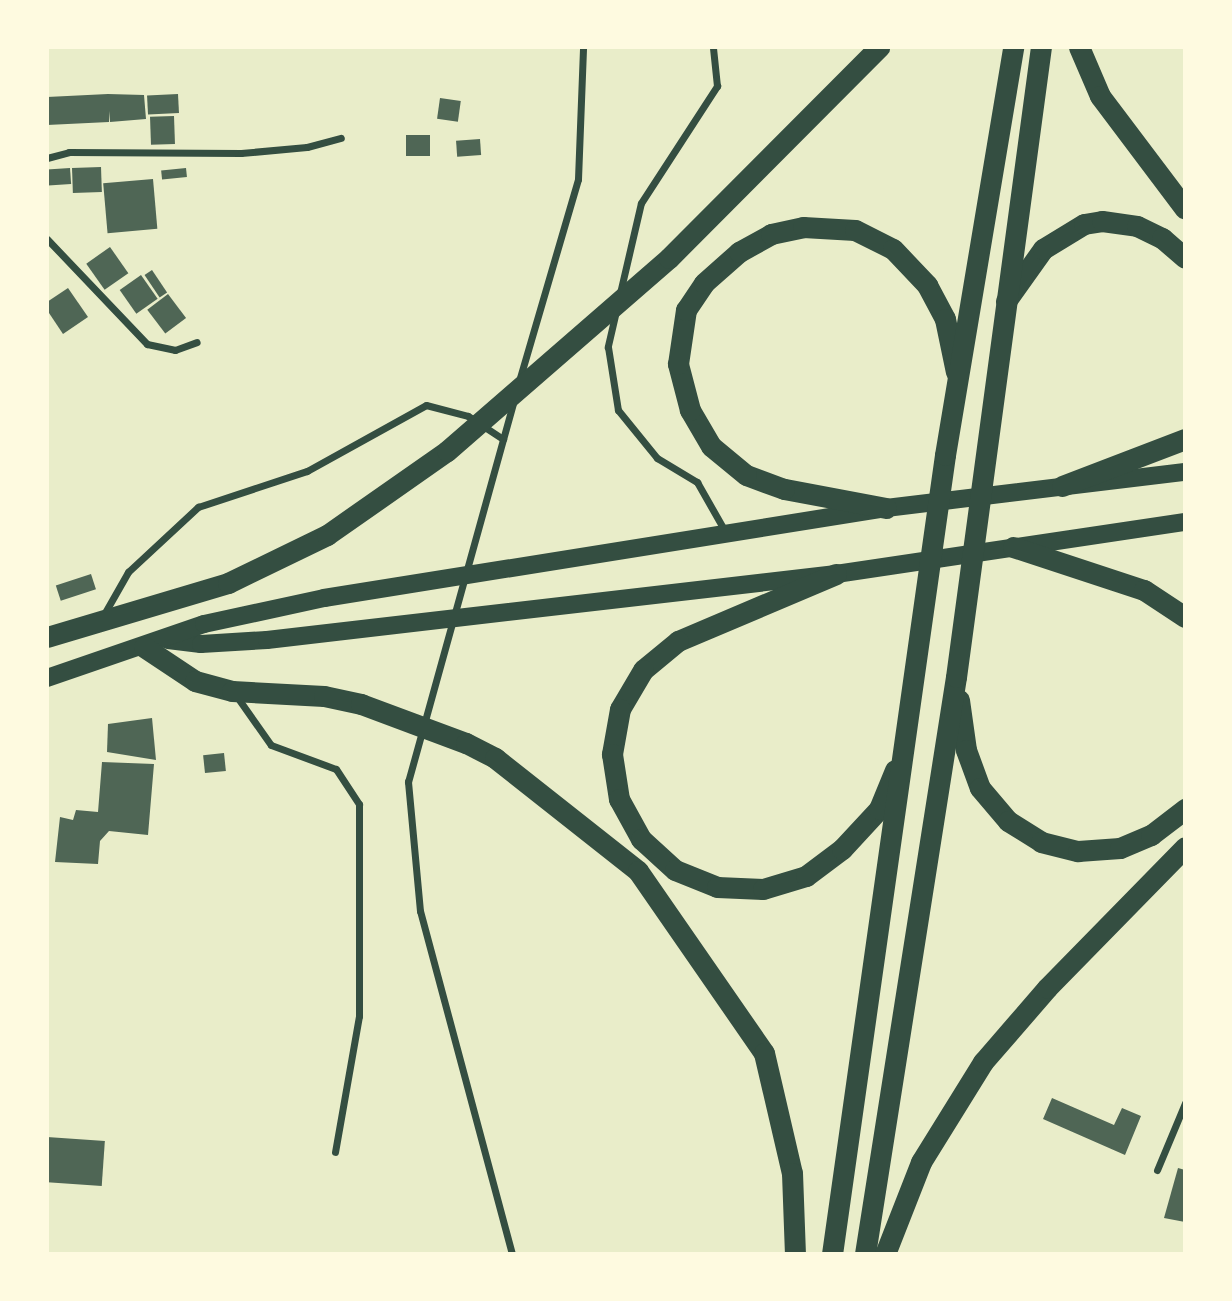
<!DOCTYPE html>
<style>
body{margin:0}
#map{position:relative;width:1232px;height:1301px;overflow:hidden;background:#e9edc9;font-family:"Public Sans",sans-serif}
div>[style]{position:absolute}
.building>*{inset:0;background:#4f6655;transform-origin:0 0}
.minor>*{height:7px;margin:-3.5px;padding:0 3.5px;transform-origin:3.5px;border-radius:3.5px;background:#344e41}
.primary>*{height:18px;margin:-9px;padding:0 9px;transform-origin:9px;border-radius:9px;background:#344e41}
.motorway>*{height:21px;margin:-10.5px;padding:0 10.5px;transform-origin:10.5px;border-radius:10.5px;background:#344e41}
span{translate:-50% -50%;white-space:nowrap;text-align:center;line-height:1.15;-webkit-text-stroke:5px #fefae0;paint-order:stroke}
.frame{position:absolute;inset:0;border:49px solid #fefae0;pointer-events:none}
</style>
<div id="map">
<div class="building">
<div style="clip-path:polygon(108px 94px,144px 95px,146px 119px,110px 122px,110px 111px,109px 122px,47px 125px,47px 97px)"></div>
<div style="left:178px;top:94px;width:19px;height:31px;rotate:87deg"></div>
<div style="left:440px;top:98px;width:21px;height:21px;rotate:8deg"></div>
<div style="left:174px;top:116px;width:28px;height:24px;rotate:88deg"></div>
<div style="left:430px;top:135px;width:21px;height:24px;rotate:90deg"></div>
<div style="left:480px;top:139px;width:16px;height:24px;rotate:86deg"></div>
<div style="left:101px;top:167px;width:25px;height:29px;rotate:88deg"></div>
<div style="left:70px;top:168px;width:16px;height:23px;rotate:86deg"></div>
<div style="left:186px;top:168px;width:9px;height:25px;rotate:84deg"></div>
<div style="left:153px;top:179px;width:50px;height:50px;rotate:85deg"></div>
<div style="left:110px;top:247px;width:32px;height:29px;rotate:55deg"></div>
<div style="left:152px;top:270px;width:27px;height:9px;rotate:56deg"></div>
<div style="left:141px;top:275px;width:29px;height:26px;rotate:55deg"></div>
<div style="clip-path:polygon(68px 288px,88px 317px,63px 334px,47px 310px,47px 302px)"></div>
<div style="left:168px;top:294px;width:30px;height:26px;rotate:53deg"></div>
<div style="left:91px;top:574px;width:16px;height:37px;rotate:72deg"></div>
<div style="clip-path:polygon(152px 718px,156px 760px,107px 752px,108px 724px)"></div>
<div style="left:224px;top:753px;width:18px;height:21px;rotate:84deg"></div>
<div style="clip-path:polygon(102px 762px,154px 764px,148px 835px,109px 831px,100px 841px,98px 864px,55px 862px,60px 817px,73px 820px,76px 810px,98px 812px)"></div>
<div style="clip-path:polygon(1052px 1098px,1114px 1125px,1122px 1108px,1141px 1116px,1125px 1155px,1043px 1119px)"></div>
<div style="left:47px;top:1137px;width:58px;height:45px;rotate:4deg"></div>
<div style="clip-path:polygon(1178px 1168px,1185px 1170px,1185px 1222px,1164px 1218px)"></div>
</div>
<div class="minor">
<div style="left:47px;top:158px;width:23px;rotate:-15deg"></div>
<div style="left:69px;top:152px;width:172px;rotate:0.3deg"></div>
<div style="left:241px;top:153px;width:66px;rotate:-5.2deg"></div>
<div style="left:307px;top:147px;width:35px;rotate:-15deg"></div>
<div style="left:47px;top:239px;width:145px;rotate:46.4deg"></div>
<div style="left:147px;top:344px;width:29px;rotate:12deg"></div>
<div style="left:175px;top:350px;width:23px;rotate:-20deg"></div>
<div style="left:620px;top:293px;width:92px;rotate:-76.9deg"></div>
<div style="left:641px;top:203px;width:140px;rotate:-57deg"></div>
<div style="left:717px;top:86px;width:39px;rotate:-96deg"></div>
<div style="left:616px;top:311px;width:37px;rotate:103deg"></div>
<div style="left:608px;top:347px;width:64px;rotate:81deg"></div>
<div style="left:618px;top:410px;width:62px;rotate:50.9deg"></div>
<div style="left:657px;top:458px;width:47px;rotate:31deg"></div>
<div style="left:697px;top:482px;width:59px;rotate:60.4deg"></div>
<div style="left:519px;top:381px;width:210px;rotate:-73.7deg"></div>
<div style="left:578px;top:179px;width:132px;rotate:-87.8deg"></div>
<div style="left:103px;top:616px;width:51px;rotate:-60.4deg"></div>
<div style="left:128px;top:572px;width:96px;rotate:-42.9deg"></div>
<div style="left:198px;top:507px;width:115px;rotate:-18.3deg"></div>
<div style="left:307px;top:471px;width:136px;rotate:-29deg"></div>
<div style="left:426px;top:405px;width:43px;rotate:14.7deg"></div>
<div style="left:468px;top:416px;width:42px;rotate:33.3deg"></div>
<div style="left:235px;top:694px;width:62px;rotate:54.8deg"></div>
<div style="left:271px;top:745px;width:69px;rotate:20.3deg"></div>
<div style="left:336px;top:769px;width:42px;rotate:56.7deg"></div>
<div style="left:359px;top:804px;width:212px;rotate:90deg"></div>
<div style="left:359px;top:1016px;width:138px;rotate:100deg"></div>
<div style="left:1157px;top:1170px;width:73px;rotate:-67.3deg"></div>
<div style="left:512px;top:1254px;width:355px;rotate:-105deg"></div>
<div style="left:420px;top:911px;width:130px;rotate:-95.3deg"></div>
<div style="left:408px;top:782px;width:393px;rotate:-74.5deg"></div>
</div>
<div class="primary">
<div style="left:168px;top:640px;width:33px;rotate:7deg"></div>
<div style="left:201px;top:644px;width:66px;rotate:-3.5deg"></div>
<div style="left:267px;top:640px;width:573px;rotate:-6.62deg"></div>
<div style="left:836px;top:574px;width:353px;rotate:-8.5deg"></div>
<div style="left:47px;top:678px;width:166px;rotate:-19deg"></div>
<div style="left:204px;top:624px;width:123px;rotate:-12.2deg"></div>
<div style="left:324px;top:598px;width:569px;rotate:-9.1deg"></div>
<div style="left:886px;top:508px;width:301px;rotate:-6.9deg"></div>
</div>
<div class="motorway">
<div style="left:1079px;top:47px;width:53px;rotate:66.8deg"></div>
<div style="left:1100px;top:96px;width:141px;rotate:53deg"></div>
<div style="left:1006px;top:301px;width:64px;rotate:-54.6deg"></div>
<div style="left:1043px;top:249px;width:48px;rotate:-31.4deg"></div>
<div style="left:1084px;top:224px;width:18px;rotate:-9deg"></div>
<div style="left:1102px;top:221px;width:35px;rotate:8deg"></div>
<div style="left:1137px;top:226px;width:28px;rotate:26deg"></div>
<div style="left:1162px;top:238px;width:30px;rotate:41deg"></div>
<div style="left:1062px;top:486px;width:132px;rotate:-20.9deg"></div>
<div style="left:886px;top:508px;width:104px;rotate:-169.4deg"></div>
<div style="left:784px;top:489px;width:40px;rotate:-159.8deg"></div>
<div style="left:746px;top:475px;width:45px;rotate:-140.4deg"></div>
<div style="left:711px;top:446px;width:42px;rotate:-120.3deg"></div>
<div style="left:690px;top:410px;width:48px;rotate:-104.6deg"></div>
<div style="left:678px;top:364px;width:55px;rotate:-81.6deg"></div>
<div style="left:686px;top:310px;width:32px;rotate:-56deg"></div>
<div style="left:704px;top:283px;width:47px;rotate:-41.5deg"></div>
<div style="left:739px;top:252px;width:37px;rotate:-29deg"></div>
<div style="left:771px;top:234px;width:33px;rotate:-12deg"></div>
<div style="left:803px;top:227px;width:52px;rotate:3.3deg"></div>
<div style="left:855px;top:230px;width:42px;rotate:26.6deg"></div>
<div style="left:893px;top:249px;width:50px;rotate:46.6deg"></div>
<div style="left:927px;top:285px;width:38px;rotate:62deg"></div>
<div style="left:945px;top:319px;width:54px;rotate:78.3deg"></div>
<div style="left:1013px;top:547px;width:138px;rotate:18.2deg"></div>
<div style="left:1144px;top:590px;width:49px;rotate:33.4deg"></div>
<div style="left:836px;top:574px;width:172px;rotate:157deg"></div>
<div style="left:678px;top:641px;width:45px;rotate:140.4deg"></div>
<div style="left:643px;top:670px;width:45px;rotate:120.5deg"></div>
<div style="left:620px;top:709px;width:46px;rotate:100.1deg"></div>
<div style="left:612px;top:754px;width:46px;rotate:81.2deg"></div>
<div style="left:619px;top:799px;width:46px;rotate:61.2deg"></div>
<div style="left:641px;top:839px;width:46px;rotate:42.4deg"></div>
<div style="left:675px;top:870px;width:45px;rotate:22deg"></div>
<div style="left:717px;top:887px;width:46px;rotate:2.5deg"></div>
<div style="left:763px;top:889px;width:45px;rotate:-16.8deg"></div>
<div style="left:806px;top:876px;width:45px;rotate:-36.9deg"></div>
<div style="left:842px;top:849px;width:54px;rotate:-47.2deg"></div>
<div style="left:879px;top:809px;width:42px;rotate:-67.7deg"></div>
<div style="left:47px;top:637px;width:189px;rotate:-16.6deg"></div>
<div style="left:228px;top:583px;width:110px;rotate:-25.9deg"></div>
<div style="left:327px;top:535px;width:146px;rotate:-35deg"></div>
<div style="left:447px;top:451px;width:294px;rotate:-41deg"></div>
<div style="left:669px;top:258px;width:298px;rotate:-45.1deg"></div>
<div style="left:144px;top:647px;width:61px;rotate:33.7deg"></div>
<div style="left:195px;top:681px;width:38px;rotate:15deg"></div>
<div style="left:232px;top:691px;width:92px;rotate:3.1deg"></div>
<div style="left:324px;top:696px;width:38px;rotate:12deg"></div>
<div style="left:361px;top:704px;width:112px;rotate:20.4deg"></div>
<div style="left:466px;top:743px;width:33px;rotate:27deg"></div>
<div style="left:495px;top:758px;width:182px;rotate:38.3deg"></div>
<div style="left:638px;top:871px;width:221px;rotate:55.3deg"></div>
<div style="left:764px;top:1053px;width:123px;rotate:76.9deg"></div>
<div style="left:792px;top:1173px;width:81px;rotate:87.9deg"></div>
<div style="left:959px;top:700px;width:50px;rotate:82deg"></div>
<div style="left:966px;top:750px;width:40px;rotate:69.8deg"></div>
<div style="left:980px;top:788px;width:43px;rotate:49.7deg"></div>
<div style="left:1008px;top:821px;width:39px;rotate:32deg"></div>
<div style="left:1041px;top:842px;width:38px;rotate:14deg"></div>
<div style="left:1078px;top:851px;width:42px;rotate:-4.1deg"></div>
<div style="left:1120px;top:848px;width:34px;rotate:-23deg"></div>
<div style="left:1151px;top:835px;width:43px;rotate:-37.4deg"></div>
<div style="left:832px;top:1254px;width:807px;rotate:-81.95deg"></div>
<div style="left:945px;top:455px;width:414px;rotate:-80.5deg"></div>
<div style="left:865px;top:1254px;width:584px;rotate:-81.04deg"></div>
<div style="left:956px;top:677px;width:636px;rotate:-82.32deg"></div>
<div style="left:885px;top:1254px;width:99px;rotate:-68.6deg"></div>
<div style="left:921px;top:1162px;width:118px;rotate:-58.2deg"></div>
<div style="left:983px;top:1062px;width:98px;rotate:-49.1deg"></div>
<div style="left:1047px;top:988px;width:197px;rotate:-45.6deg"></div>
</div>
<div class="frame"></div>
</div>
